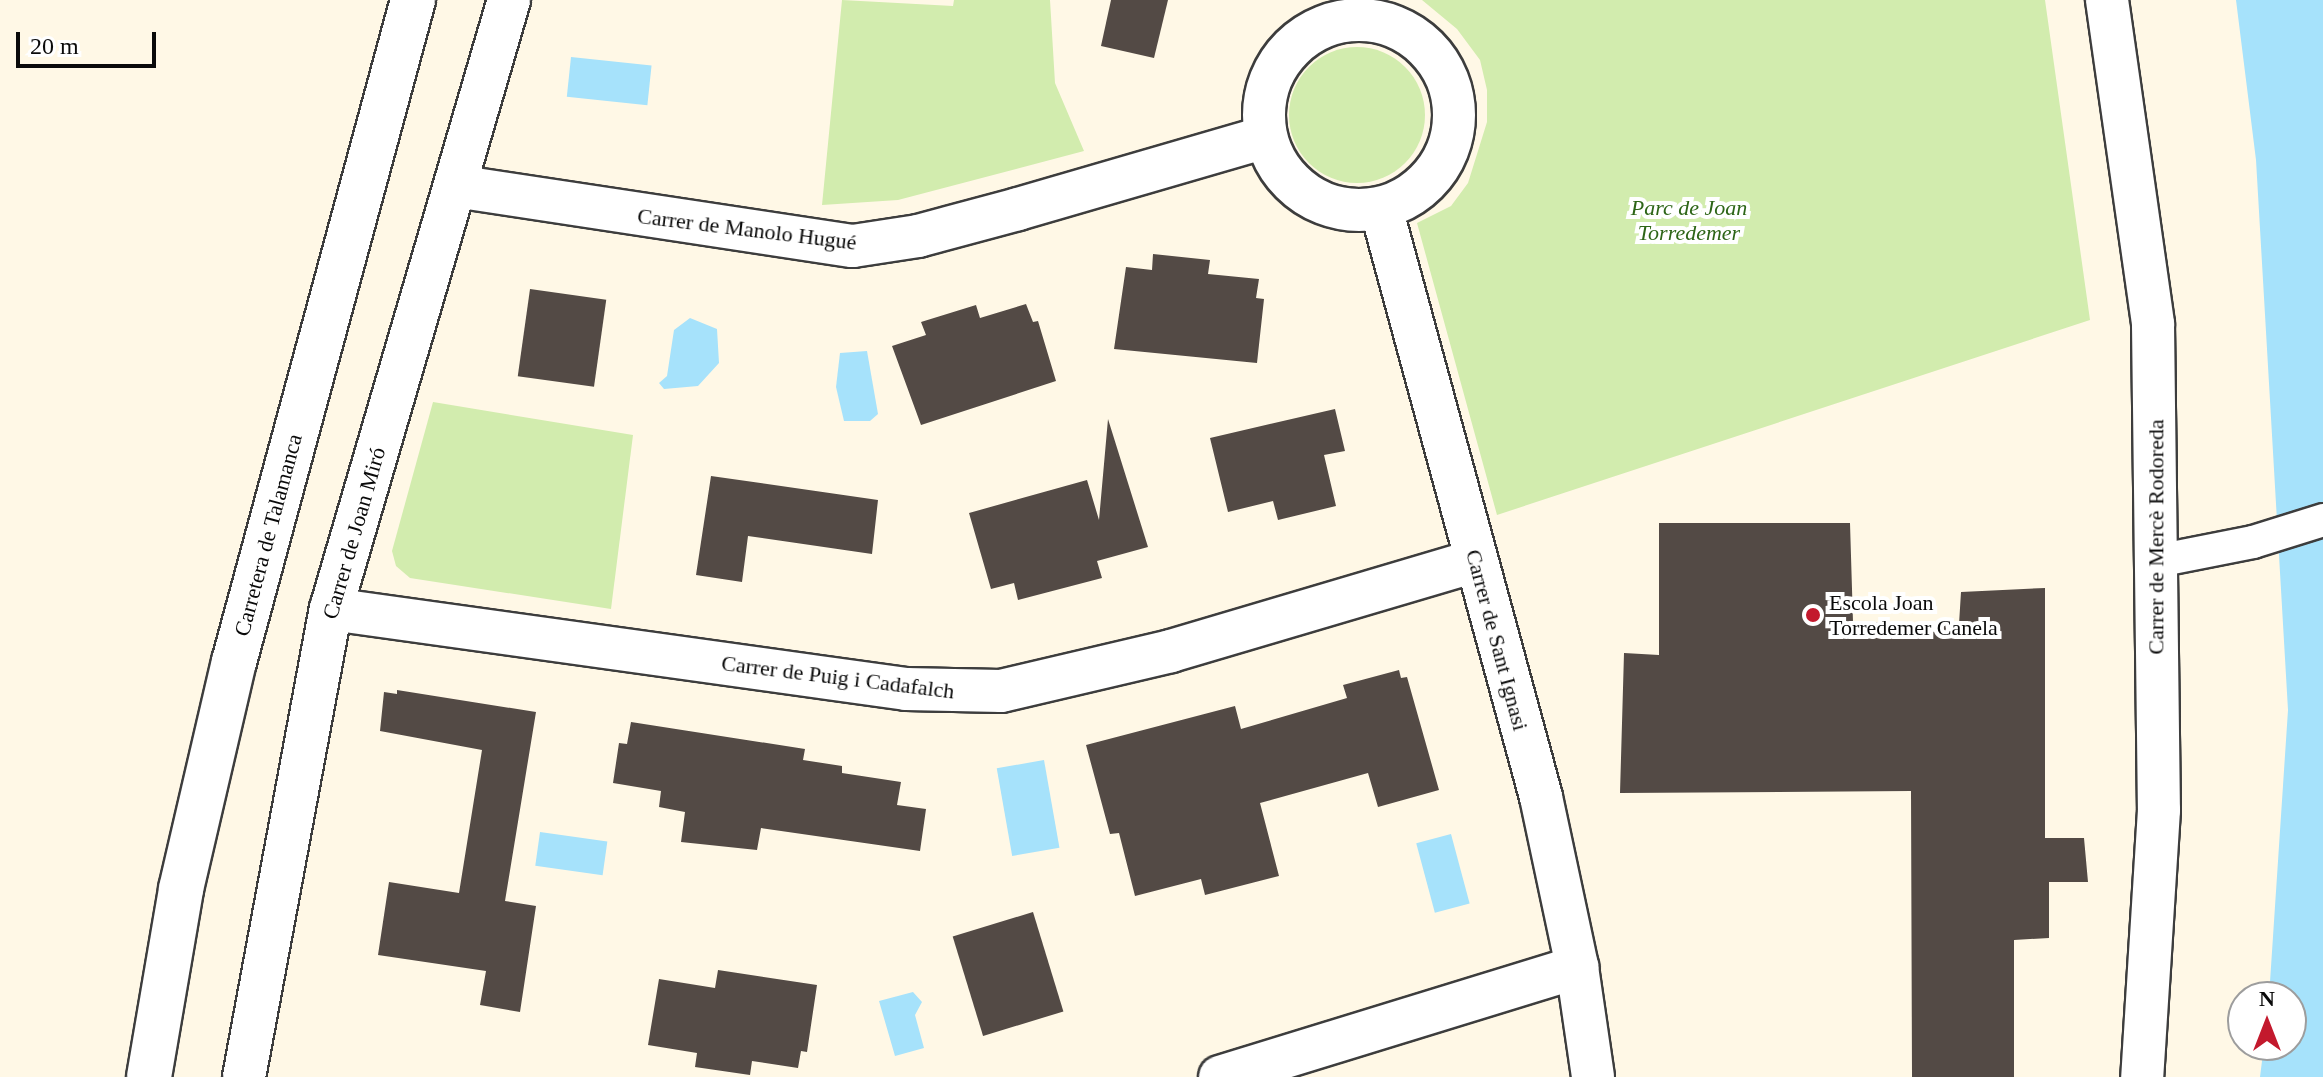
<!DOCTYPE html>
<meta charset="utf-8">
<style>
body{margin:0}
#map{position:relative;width:2323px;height:1077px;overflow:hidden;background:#fff8e6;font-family:"Times New Roman",serif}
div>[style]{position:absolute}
.green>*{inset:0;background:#d2ecae}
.round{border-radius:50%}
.water>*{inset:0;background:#a6e2fb;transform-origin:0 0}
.building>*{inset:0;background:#534a45;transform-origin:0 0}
.roads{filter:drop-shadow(2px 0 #3d3d3d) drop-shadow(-2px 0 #3d3d3d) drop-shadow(0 2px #3d3d3d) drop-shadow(0 -2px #3d3d3d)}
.pedestrian>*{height:32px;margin:-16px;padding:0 16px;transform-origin:16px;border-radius:16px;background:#fff}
.minor>*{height:42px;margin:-21px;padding:0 21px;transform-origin:21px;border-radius:21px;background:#fff}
.minor>.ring{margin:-21px;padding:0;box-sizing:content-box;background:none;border:42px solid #fff;border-radius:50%}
.tertiary>*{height:44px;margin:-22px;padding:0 22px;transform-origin:22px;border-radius:22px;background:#fff}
.dots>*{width:22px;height:22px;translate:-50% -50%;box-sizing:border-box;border:4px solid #fff;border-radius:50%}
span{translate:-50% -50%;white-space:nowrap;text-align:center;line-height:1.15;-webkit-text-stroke:8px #fff;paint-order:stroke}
.park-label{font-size:22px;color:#2d6517;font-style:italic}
.street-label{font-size:22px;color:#0a0a0a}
.poi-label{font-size:22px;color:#0a0a0a}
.left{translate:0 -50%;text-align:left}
.north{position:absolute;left:2227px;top:981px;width:80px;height:80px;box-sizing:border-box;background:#fff;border:2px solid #9d9d9d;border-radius:50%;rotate:0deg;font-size:22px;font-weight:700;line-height:32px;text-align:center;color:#0a0a0a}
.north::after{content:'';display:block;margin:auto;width:28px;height:36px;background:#c3192d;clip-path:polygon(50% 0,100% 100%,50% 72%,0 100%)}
.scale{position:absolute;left:16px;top:32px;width:140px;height:36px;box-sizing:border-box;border:4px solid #0a0a0a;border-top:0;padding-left:10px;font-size:24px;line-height:28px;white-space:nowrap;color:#0a0a0a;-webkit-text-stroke:6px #fff;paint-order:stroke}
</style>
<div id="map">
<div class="green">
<div style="clip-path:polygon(842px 0,953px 6px,954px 0,1050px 0,1055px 83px,1084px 151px,898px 200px,822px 205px)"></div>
<div style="clip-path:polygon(1422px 0,2045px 0,2090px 320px,1497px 515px,1417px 223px,1451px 206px,1468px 183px,1487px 122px,1487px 90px,1480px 60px,1457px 29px)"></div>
<div class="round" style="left:1289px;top:47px;width:136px;height:136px"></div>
<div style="clip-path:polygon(433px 402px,633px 435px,611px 609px,410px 578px,396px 566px,392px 551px)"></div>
</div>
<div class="water">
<div style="clip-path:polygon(2236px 0,2323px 0,2323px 1077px,2260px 1077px,2264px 1045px,2291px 1045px,2291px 997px,2269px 997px,2288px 710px,2256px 160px)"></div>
<div style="left:571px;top:57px;width:81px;height:40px;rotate:6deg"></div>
<div style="clip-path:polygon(690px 318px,717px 329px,719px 363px,698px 386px,664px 389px,659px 383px,667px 376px,674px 330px)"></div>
<div style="clip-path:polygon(867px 351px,878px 414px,870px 421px,844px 421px,836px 387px,840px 353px)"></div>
<div style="left:1044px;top:760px;width:89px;height:48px;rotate:80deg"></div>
<div style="left:540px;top:832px;width:68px;height:34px;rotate:8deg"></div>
<div style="left:1451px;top:834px;width:72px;height:36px;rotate:75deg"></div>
<div style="clip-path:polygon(913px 992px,922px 1002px,915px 1015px,924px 1048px,895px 1056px,879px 1001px)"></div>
</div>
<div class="building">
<div style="clip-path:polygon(1111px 0,1168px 0,1154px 58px,1101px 46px)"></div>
<div style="clip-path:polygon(1153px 254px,1210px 260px,1208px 274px,1259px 279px,1256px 298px,1264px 299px,1257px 363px,1114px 349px,1126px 267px,1152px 270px)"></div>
<div style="left:530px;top:289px;width:77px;height:88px;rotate:8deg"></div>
<div style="clip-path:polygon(1026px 304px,1033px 322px,1038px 321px,1056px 381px,921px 425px,892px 346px,926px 335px,921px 322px,976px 305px,980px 318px)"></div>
<div style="clip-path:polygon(1335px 409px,1345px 451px,1324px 455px,1336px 506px,1278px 520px,1273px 501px,1228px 512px,1210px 438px)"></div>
<div style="clip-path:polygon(1108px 419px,1148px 547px,1097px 561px,1102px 578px,1018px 600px,1014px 583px,991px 589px,969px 513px,1087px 480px,1099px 520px)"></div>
<div style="clip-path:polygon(711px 476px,878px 500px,872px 554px,748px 536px,742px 582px,696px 575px)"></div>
<div style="clip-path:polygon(1659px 523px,1850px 523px,1853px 622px,1959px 624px,1961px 592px,2045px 588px,2045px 838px,2084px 838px,2088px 882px,2049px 882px,2049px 938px,2014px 940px,2014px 1077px,1912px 1077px,1911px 791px,1620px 793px,1624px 653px,1659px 655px)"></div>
<div style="clip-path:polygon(1399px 670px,1401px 678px,1407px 677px,1439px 790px,1378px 807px,1368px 773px,1260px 803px,1279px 876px,1205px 895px,1201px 879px,1135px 896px,1119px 833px,1110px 834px,1086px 745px,1235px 706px,1241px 729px,1347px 698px,1343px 685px)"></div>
<div style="clip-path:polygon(397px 690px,536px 712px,505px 901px,536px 906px,520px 1012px,480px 1005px,486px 971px,378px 955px,389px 882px,459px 893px,482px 750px,380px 731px,384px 692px,397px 694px)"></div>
<div style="clip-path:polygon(631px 722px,805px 749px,803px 760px,842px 766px,842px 773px,901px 782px,897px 805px,926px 809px,920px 851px,761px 828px,757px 850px,681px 842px,685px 812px,659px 807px,661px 791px,613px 783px,619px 743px,627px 744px)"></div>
<div style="left:1033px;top:912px;width:104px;height:84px;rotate:73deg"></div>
<div style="clip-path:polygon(718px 970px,817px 985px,807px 1052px,801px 1051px,798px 1068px,752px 1061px,750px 1075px,695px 1067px,697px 1053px,648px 1045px,659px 979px,715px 988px)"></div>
</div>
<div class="roads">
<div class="pedestrian">
<div style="left:2157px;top:561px;width:98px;rotate:-11.2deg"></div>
<div style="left:2253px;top:542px;width:73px;rotate:-17.4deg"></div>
</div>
<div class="minor">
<div style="left:2107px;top:0;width:327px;rotate:81.9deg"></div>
<div style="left:2153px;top:324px;width:486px;rotate:89.3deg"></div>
<div style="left:2159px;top:810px;width:268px;rotate:93.6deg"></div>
<div class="ring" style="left:1264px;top:20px;width:148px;height:148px"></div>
<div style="left:455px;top:186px;width:402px;rotate:8.6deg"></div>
<div style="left:853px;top:246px;width:66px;rotate:-8.7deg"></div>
<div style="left:918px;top:236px;width:104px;rotate:-15.1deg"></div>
<div style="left:1018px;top:209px;width:258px;rotate:-16.2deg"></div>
<div style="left:1381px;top:208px;width:610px;rotate:74.8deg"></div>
<div style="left:1541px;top:797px;width:174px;rotate:78deg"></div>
<div style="left:1577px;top:967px;width:111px;rotate:81.7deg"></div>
<div style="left:331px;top:609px;width:581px;rotate:7.92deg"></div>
<div style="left:906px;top:689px;width:95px;rotate:1.2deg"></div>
<div style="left:1001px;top:691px;width:175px;rotate:-13.2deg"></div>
<div style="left:1171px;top:651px;width:317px;rotate:-16.5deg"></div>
<div style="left:244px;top:1077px;width:476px;rotate:-79.5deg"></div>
<div style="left:331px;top:609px;width:634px;rotate:-73.71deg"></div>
<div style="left:1220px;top:1077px;width:374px;rotate:-17.1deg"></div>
</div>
<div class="tertiary">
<div style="left:149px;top:1077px;width:191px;rotate:-80.3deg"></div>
<div style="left:181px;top:889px;width:233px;rotate:-76.9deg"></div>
<div style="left:234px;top:662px;width:686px;rotate:-74.87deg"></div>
</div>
</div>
<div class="dots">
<div style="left:1813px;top:615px;background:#c3192d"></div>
</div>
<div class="park-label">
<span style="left:1689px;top:220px">Parc de Joan<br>Torredemer</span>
</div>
<div class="street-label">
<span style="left:747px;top:229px;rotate:7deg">Carrer de Manolo Hugué</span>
<span style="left:354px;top:533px;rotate:-74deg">Carrer de Joan Miró</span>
<span style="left:268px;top:535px;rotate:-75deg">Carretera de Talamanca</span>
<span style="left:2156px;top:537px;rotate:-90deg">Carrer de Mercè Rodoreda</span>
<span style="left:1497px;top:640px;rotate:75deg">Carrer de Sant Ignasi</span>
<span style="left:838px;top:677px;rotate:7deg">Carrer de Puig i Cadafalch</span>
</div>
<div class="poi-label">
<span class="left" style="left:1829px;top:615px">Escola Joan<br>Torredemer Canela</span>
</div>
<div class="north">N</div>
<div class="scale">20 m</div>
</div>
